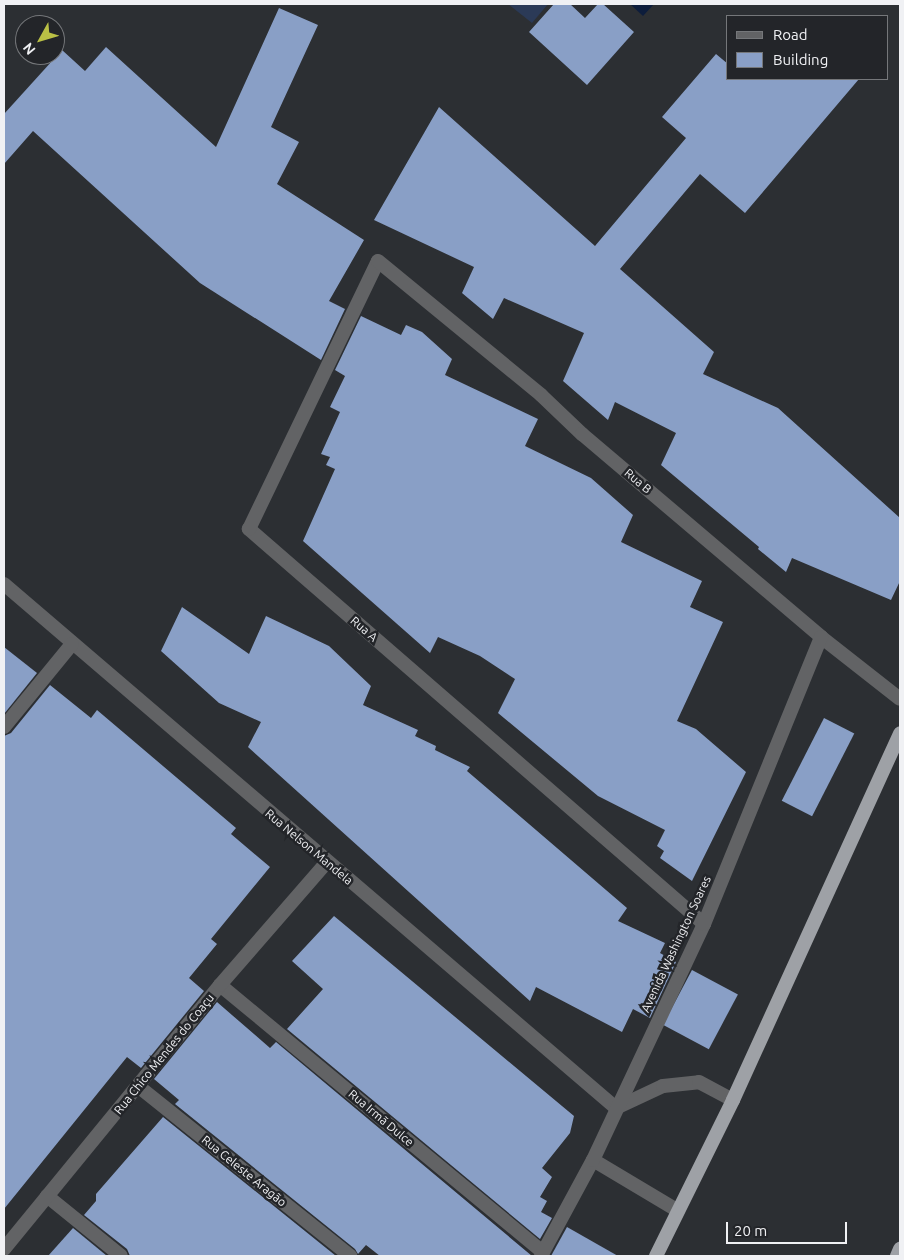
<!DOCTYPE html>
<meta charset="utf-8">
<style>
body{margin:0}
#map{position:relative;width:904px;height:1260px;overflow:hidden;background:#2c2f33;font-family:Ubuntu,sans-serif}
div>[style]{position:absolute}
.green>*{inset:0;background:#2b3a57}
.water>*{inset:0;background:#0d1d3c}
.building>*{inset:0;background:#899fc6;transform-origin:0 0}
.minor>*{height:14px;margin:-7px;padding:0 7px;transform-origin:7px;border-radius:7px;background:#626365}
.trunk>*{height:14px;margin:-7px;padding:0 7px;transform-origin:7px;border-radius:7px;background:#9ea1a6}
span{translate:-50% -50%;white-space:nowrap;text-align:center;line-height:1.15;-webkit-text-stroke:5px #232529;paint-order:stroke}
.street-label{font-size:12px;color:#f0f1f4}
.frame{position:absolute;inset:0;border:5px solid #f0f1f4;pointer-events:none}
.legend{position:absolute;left:726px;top:15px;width:162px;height:65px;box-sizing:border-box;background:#232529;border:1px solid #75777a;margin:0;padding:6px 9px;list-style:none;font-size:15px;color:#f0f1f4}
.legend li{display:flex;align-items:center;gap:10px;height:25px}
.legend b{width:25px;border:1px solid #75777a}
.north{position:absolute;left:15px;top:15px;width:50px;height:50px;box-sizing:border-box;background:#232529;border:1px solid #75777a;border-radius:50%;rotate:231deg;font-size:14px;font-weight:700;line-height:20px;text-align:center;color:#f0f1f4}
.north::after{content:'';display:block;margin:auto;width:18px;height:22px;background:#bac045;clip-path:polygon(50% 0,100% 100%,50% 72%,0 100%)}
.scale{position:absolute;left:726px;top:1222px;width:121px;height:22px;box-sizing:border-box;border:2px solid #f0f1f4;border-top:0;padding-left:6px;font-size:15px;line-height:18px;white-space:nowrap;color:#f0f1f4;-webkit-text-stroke:4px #232529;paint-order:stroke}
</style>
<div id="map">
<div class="green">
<div style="clip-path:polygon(508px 4px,548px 4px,532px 23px)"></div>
</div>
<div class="water">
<div style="clip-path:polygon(630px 4px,654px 4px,643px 16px)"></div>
</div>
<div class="building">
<div style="clip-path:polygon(554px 4px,570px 4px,585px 18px,598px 4px,603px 4px,634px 32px,587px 85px,529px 32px)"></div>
<div style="clip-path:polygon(279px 8px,318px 25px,271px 127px,299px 142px,277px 184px,364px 240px,329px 301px,345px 309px,321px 360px,200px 283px,33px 131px,4px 164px,4px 114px,62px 50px,85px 71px,106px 47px,216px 147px)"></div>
<div style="clip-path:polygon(716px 54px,728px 64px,728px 79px,859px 79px,745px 213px,700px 174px,620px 269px,714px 352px,703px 374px,778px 408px,900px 518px,900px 581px,891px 600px,792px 558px,786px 572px,758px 549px,759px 547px,661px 465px,676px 433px,615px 402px,608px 420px,563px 381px,584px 333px,504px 298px,493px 319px,462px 293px,474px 267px,374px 220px,439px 107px,595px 246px,686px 138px,662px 117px)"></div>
<div style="clip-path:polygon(361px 316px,401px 335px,406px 325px,422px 332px,452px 359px,445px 375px,538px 419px,525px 446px,591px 478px,633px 515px,621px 542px,702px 581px,690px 607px,723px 622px,677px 721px,696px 729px,746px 772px,692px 881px,660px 858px,664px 851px,657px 846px,665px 830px,598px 796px,498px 713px,515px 679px,480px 656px,438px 637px,430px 653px,303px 541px,335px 469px,326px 465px,330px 457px,321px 454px,340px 412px,330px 407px,345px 376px,335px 370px)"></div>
<div style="clip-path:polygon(182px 607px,249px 654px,266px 616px,329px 646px,371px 686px,363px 705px,418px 730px,415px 736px,436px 746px,435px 750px,470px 767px,467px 771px,627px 908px,618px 921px,665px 943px,660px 953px,676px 962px,650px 1018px,633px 1009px,622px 1032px,536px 987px,530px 1001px,248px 747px,261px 722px,219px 703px,161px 651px)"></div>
<div style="clip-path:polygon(4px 647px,37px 673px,4px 714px)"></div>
<div style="clip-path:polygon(50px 685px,91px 718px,97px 710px,236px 828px,231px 834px,270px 867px,211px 939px,217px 944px,189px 978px,204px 991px,141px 1068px,127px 1057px,4px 1209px,4px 736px,11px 733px)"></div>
<div style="left:824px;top:718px;width:34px;height:93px;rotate:27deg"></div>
<div style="clip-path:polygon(334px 916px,574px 1116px,570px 1133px,542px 1168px,552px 1177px,540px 1197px,547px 1201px,541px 1212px,552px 1218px,540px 1239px,287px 1029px,323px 989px,292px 961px)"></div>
<div style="left:692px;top:970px;width:52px;height:62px;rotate:28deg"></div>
<div style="clip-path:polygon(217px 1002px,270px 1048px,276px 1042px,532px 1256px,380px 1256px,366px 1245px,358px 1254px,355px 1249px,175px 1104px,179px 1100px,154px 1079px)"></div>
<div style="clip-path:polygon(163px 1117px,336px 1256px,130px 1256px,127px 1249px,84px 1215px,96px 1201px,96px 1194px)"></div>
<div style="clip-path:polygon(567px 1227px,618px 1256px,551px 1256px)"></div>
<div style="clip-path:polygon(73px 1228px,107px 1256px,48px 1256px)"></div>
</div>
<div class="minor">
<div style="left:4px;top:584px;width:806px;rotate:40.57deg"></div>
<div style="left:616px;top:1108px;width:52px;rotate:-25.1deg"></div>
<div style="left:663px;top:1086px;width:36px;rotate:-6deg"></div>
<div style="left:699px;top:1082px;width:38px;rotate:28deg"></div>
<div style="left:4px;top:727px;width:107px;rotate:-50.7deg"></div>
<div style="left:704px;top:924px;width:603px;rotate:-139.04deg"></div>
<div style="left:249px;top:529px;width:297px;rotate:-64.3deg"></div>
<div style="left:378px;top:261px;width:211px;rotate:39.4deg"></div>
<div style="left:541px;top:395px;width:57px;rotate:43.6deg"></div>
<div style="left:582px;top:434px;width:314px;rotate:40.3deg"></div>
<div style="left:821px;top:637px;width:100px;rotate:38.1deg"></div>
<div style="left:220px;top:985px;width:419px;rotate:39.6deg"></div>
<div style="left:138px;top:1086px;width:272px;rotate:38.7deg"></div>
<div style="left:593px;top:1160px;width:98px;rotate:30.8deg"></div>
<div style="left:47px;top:1196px;width:95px;rotate:39deg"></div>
<div style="left:4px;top:1249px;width:341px;rotate:-50.7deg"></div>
<div style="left:220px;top:985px;width:163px;rotate:-49deg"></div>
<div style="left:541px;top:1256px;width:109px;rotate:-61.6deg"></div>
<div style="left:593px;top:1160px;width:261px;rotate:-64.8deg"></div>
<div style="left:704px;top:924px;width:310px;rotate:-67.8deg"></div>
</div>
<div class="trunk">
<div style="left:656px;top:1256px;width:174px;rotate:-63.7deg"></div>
<div style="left:733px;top:1100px;width:403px;rotate:-65.5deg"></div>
<div style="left:897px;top:1256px;width:8px;rotate:-67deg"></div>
</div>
<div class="street-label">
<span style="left:638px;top:481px;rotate:40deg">Rua B</span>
<span style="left:364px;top:629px;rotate:41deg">Rua A</span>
<span style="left:309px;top:847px;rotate:40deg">Rua Nelson Mandela</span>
<span style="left:676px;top:944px;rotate:-65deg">Avenida Washington Soares</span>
<span style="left:164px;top:1054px;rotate:-51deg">Rua Chico Mendes do Coaçu</span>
<span style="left:381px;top:1118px;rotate:40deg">Rua Irmã Dulce</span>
<span style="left:244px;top:1171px;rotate:39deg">Rua Celeste Aragão</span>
</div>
<div class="frame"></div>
<ul class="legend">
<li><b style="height:6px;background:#626365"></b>Road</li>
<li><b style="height:14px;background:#899fc6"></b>Building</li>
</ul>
<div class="north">N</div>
<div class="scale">20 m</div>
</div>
